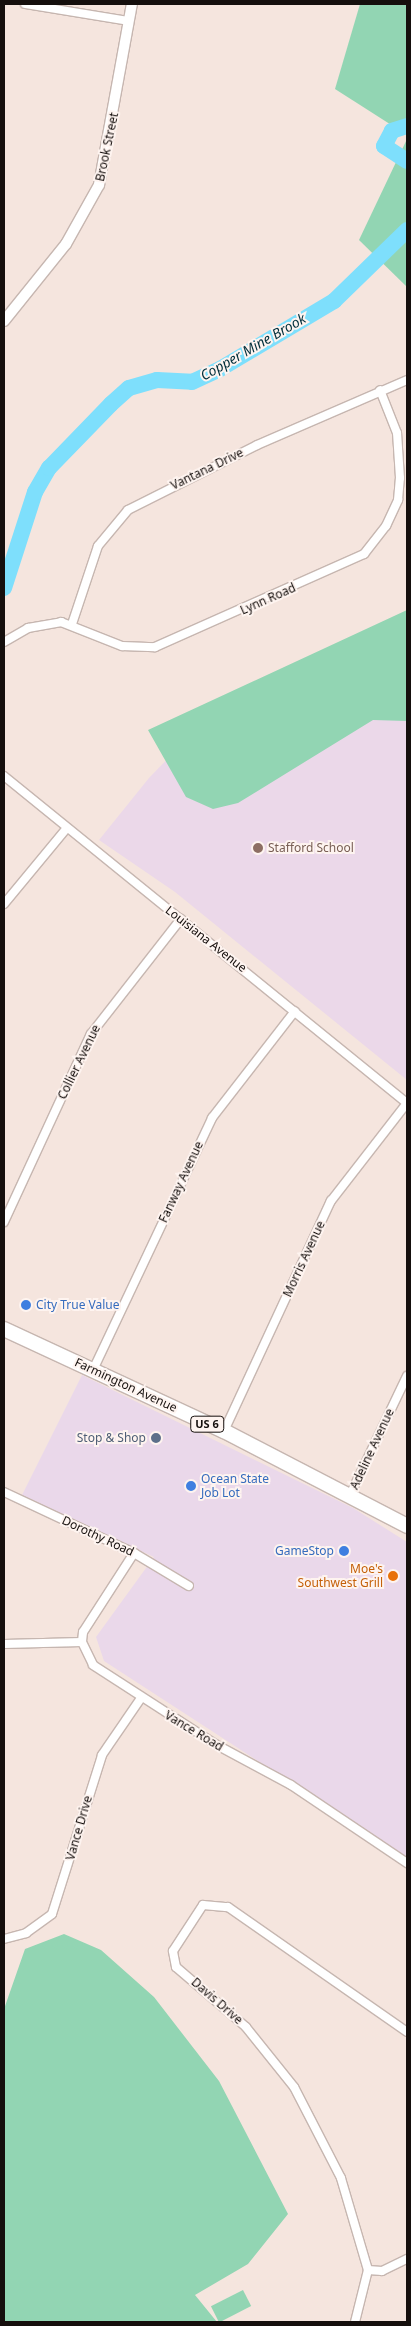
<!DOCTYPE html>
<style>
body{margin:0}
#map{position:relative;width:411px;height:2326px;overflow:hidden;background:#f5e5de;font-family:"Noto Sans",sans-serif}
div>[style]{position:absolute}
.commercial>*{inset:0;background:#ead8ea}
.education>*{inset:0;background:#ebd8e9}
.green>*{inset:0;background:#92d5b3;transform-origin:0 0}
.river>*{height:16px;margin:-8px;padding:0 8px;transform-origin:8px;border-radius:8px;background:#7edffc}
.roads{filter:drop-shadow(1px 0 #c6b6b0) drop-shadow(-1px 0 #c6b6b0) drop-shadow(0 1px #c6b6b0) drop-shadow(0 -1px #c6b6b0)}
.street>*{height:8px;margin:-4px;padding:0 4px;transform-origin:4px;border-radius:4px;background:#fff}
.secondary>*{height:10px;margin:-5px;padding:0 5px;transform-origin:5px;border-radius:5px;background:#fff}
.highway>*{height:14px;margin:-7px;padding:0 7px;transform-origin:7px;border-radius:7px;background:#fff}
.dots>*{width:14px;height:14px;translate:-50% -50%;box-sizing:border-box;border:2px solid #fef4f0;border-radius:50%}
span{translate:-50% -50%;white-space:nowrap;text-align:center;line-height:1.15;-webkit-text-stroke:4px #fef4f0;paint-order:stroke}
.shield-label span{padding:1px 4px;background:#fef4f0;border:1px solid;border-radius:4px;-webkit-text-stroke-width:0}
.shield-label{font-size:11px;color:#150f0d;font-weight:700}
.street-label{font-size:12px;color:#150f0d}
.education-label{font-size:12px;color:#785e54}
.left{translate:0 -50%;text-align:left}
.shop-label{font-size:12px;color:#366cbe}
.right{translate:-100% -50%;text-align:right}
.service-label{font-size:12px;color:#4e5e75}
.food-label{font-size:12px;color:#c56008}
.water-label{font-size:14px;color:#002f3b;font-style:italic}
.frame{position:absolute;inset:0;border:5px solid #150f0d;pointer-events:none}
</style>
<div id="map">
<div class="commercial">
<div style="clip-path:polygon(82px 1375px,353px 1508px,407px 1542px,407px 1858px,104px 1661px,96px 1637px,154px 1557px,22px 1495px)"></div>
</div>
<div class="education">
<div style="clip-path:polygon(407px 625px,407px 1080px,175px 892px,99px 840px,149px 778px,210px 715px)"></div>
</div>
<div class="green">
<div style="clip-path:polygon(360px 4px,407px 4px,407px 135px,335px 89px)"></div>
<div style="clip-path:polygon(407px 139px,407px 287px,359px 240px)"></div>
<div style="clip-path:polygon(407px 610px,407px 721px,373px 720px,238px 803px,213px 809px,186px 797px,148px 730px)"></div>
<div style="clip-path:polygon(64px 1934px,101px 1950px,154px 1997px,219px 2081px,288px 2214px,248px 2264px,195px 2295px,217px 2322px,4px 2322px,4px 2009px,25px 1949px)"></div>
<div style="left:243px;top:2290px;width:18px;height:36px;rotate:63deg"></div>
</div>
<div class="river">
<div style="left:407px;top:126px;width:16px;rotate:162deg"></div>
<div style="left:392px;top:131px;width:17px;rotate:118deg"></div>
<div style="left:384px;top:146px;width:27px;rotate:33deg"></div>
<div style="left:4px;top:588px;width:101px;rotate:-72.1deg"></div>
<div style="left:35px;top:492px;width:28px;rotate:-60deg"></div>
<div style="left:49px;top:468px;width:89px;rotate:-45.9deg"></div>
<div style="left:111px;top:404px;width:24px;rotate:-42deg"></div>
<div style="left:129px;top:388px;width:29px;rotate:-16deg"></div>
<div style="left:157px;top:380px;width:35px;rotate:3deg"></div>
<div style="left:192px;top:382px;width:31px;rotate:-25deg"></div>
<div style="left:220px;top:369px;width:133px;rotate:-30.8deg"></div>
<div style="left:334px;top:301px;width:102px;rotate:-44.2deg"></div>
</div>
<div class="roads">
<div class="street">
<div style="left:25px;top:4px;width:105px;rotate:9.3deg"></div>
<div style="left:72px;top:624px;width:82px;rotate:-71.6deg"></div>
<div style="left:98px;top:546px;width:47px;rotate:-50.2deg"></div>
<div style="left:128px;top:510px;width:144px;rotate:-26.7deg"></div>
<div style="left:257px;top:445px;width:163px;rotate:-23.4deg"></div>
<div style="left:4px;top:642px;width:28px;rotate:-30deg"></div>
<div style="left:28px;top:628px;width:34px;rotate:-10deg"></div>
<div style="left:61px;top:622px;width:66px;rotate:21.5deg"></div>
<div style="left:122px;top:646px;width:33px;rotate:2deg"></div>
<div style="left:155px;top:647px;width:229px;rotate:-24deg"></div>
<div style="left:364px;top:554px;width:36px;rotate:-52deg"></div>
<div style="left:386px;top:526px;width:29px;rotate:-65deg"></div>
<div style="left:398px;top:500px;width:22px;rotate:-85deg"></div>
<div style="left:400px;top:478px;width:45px;rotate:-93.8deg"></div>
<div style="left:397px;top:433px;width:46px;rotate:-111.6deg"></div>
<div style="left:4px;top:776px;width:519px;rotate:39.06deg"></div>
<div style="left:4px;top:904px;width:97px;rotate:-50.4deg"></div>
<div style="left:4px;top:1222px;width:207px;rotate:-65.2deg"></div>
<div style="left:91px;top:1034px;width:146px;rotate:-52deg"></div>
<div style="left:93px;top:1370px;width:279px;rotate:-64.7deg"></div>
<div style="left:212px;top:1118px;width:135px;rotate:-52.2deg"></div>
<div style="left:224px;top:1431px;width:254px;rotate:-65.1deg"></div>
<div style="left:331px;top:1201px;width:124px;rotate:-52.2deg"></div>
<div style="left:4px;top:1492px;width:144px;rotate:25.1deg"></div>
<div style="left:134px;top:1553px;width:64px;rotate:31deg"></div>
<div style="left:350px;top:1495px;width:132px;rotate:-64.4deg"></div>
<div style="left:134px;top:1553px;width:94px;rotate:122.8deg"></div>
<div style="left:83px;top:1632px;width:10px;rotate:96deg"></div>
<div style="left:82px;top:1642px;width:25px;rotate:64deg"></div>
<div style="left:93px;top:1665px;width:145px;rotate:32.9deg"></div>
<div style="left:215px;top:1744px;width:86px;rotate:28.3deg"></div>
<div style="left:291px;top:1785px;width:140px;rotate:33.9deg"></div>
<div style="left:4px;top:1644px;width:78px;rotate:-1.5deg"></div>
<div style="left:4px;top:1939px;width:23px;rotate:-15deg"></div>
<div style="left:26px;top:1933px;width:32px;rotate:-36deg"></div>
<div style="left:52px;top:1914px;width:167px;rotate:-72.5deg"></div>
<div style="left:102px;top:1755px;width:69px;rotate:-55.6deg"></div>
<div style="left:368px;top:2270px;width:96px;rotate:-106.4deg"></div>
<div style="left:341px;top:2178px;width:102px;rotate:-117.3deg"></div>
<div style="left:294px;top:2087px;width:77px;rotate:-128.7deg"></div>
<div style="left:246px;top:2027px;width:92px;rotate:-139.4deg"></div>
<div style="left:176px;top:1967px;width:16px;rotate:-101deg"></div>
<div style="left:173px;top:1951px;width:55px;rotate:-56.9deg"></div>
<div style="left:203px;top:1905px;width:25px;rotate:5deg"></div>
<div style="left:228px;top:1907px;width:218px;rotate:34.9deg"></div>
<div style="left:368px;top:2270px;width:14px;rotate:4deg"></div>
<div style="left:382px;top:2271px;width:28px;rotate:-26deg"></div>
<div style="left:355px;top:2322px;width:54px;rotate:-76deg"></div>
</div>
<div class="secondary">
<div style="left:4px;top:321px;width:99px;rotate:-51.2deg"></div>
<div style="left:66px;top:244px;width:68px;rotate:-60.8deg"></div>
<div style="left:99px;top:185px;width:184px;rotate:-79.7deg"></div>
</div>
<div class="highway">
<div style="left:4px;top:1329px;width:242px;rotate:24.9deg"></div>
<div style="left:224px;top:1431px;width:206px;rotate:27.4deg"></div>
</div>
</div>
<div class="dots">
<div style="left:258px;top:848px;background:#8d6e63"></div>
<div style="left:26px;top:1305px;background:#3f7fe0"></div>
<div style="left:156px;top:1438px;background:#5c6f8a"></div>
<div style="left:191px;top:1486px;background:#3f7fe0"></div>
<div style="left:344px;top:1551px;background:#3f7fe0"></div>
<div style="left:393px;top:1576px;background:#e8710a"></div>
</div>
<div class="shield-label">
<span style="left:207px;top:1424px">US 6</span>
</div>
<div class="street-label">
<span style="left:107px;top:147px;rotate:-78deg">Brook Street</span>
<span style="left:207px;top:469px;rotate:-26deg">Vantana Drive</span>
<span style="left:268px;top:599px;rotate:-24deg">Lynn Road</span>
<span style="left:206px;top:939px;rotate:38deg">Louisiana Avenue</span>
<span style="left:79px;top:1062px;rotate:-64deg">Collier Avenue</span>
<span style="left:181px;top:1182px;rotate:-65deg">Fanway Avenue</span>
<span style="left:304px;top:1259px;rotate:-65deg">Morris Avenue</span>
<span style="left:126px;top:1385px;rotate:25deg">Farmington Avenue</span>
<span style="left:372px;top:1449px;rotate:-65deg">Adeline Avenue</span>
<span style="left:98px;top:1536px;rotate:25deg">Dorothy Road</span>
<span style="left:194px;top:1731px;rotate:31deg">Vance Road</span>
<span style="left:79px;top:1828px;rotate:-74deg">Vance Drive</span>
<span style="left:217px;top:2001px;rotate:41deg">Davis Drive</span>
</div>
<div class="education-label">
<span class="left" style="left:268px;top:848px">Stafford School</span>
</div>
<div class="shop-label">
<span class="left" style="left:36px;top:1305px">City True Value</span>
<span class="left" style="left:201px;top:1486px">Ocean State<br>Job Lot</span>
<span class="right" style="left:334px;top:1551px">GameStop</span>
</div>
<div class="service-label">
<span class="right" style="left:146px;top:1438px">Stop &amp; Shop</span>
</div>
<div class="food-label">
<span class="right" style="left:383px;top:1576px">Moe's<br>Southwest Grill</span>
</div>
<div class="water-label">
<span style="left:253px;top:347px;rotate:-30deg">Copper Mine Brook</span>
</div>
<div class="frame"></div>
</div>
